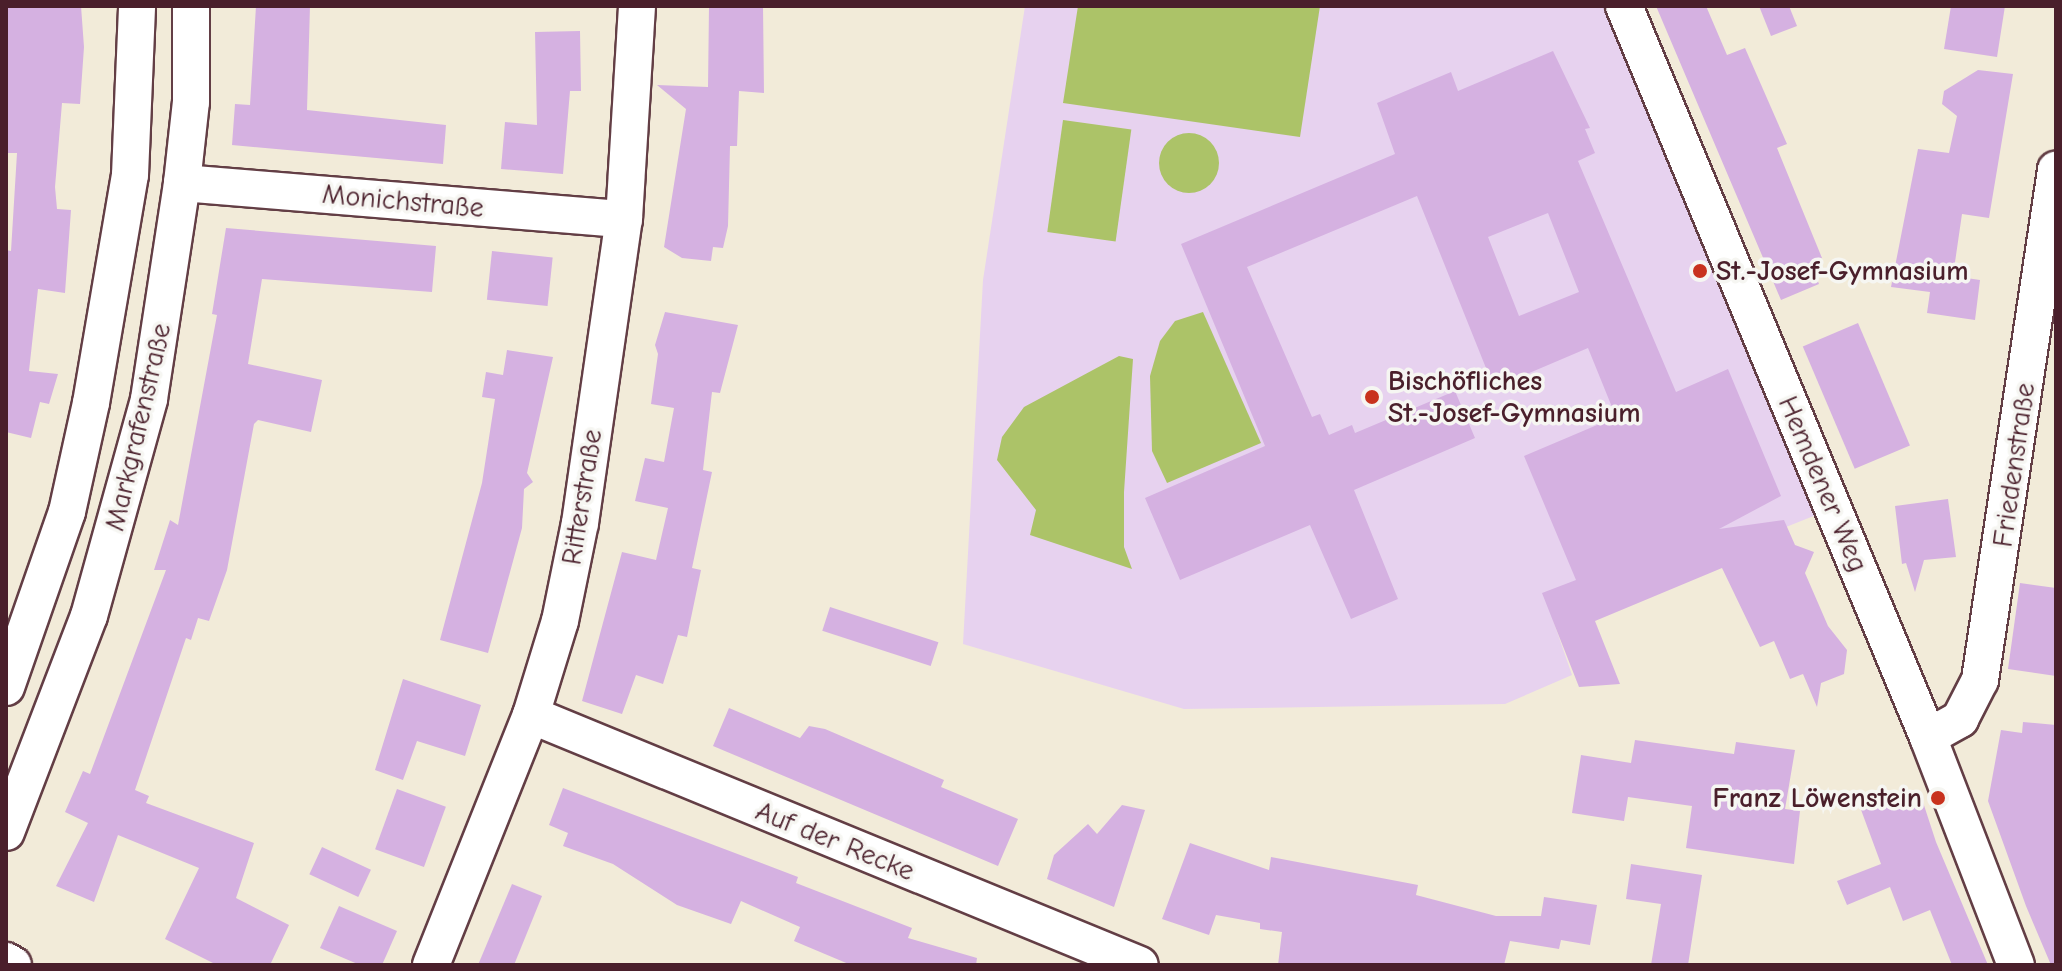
<!DOCTYPE html>
<meta charset="utf-8">
<style>
body{margin:0}
#map{position:relative;width:2062px;height:971px;overflow:hidden;background:#f2ebd9;font-family:"Comic Neue",sans-serif}
div>[style]{position:absolute}
.built>*{inset:0;background:#e7d2ef}
.green>*{inset:0;background:#acc368;transform-origin:0 0}
.round{border-radius:50%}
.building>*{inset:0;background:#d5b1e1;transform-origin:0 0}
.roads{filter:drop-shadow(2px 0 #633e45) drop-shadow(-2px 0 #633e45) drop-shadow(0 2px #633e45) drop-shadow(0 -2px #633e45)}
.minor>*{height:36px;margin:-18px;padding:0 18px;transform-origin:18px;border-radius:18px;background:#fff}
.dots>*{width:22px;height:22px;translate:-50% -50%;box-sizing:border-box;border:4px solid #f6f6f2;border-radius:50%}
span{translate:-50% -50%;white-space:nowrap;text-align:center;line-height:1.15;-webkit-text-stroke:7px #f6f6f2;paint-order:stroke}
.street-label{font-size:28px;color:#4a1f2b}
.poi-label{font-size:28px;color:#4a1f2b;font-weight:700}
.left{translate:0 -50%;text-align:left}
.right{translate:-100% -50%;text-align:right}
.frame{position:absolute;inset:0;border:8px solid #4a1f2b;pointer-events:none}
</style>
<div id="map">
<div class="built">
<div style="clip-path:polygon(1025px 6px,1607px 6px,1816px 515px,1553px 620px,1572px 675px,1505px 704px,1184px 709px,963px 644px,983px 280px)"></div>
</div>
<div class="green">
<div style="clip-path:polygon(1078px 6px,1320px 6px,1300px 137px,1063px 103px)"></div>
<div style="left:1063px;top:120px;width:69px;height:113px;rotate:8deg"></div>
<div class="round" style="left:1159px;top:133px;width:60px;height:60px"></div>
<div style="clip-path:polygon(1203px 312px,1261px 443px,1167px 483px,1152px 451px,1150px 376px,1160px 341px,1175px 321px)"></div>
<div style="clip-path:polygon(1119px 356px,1133px 359px,1124px 492px,1124px 547px,1132px 569px,1030px 535px,1036px 510px,997px 460px,1002px 437px,1024px 407px)"></div>
</div>
<div class="building">
<div style="clip-path:polygon(6px 6px,81px 6px,84px 47px,80px 104px,62px 103px,55px 187px,57px 209px,71px 210px,65px 293px,38px 289px,29px 371px,58px 374px,49px 404px,40px 402px,31px 438px,6px 432px,6px 250px,11px 251px,17px 153px,6px 153px)"></div>
<div style="clip-path:polygon(256px 6px,310px 6px,307px 110px,446px 125px,443px 164px,232px 145px,235px 104px,250px 105px)"></div>
<div style="clip-path:polygon(709px 6px,763px 6px,764px 93px,739px 91px,737px 146px,730px 146px,728px 226px,723px 248px,713px 247px,711px 261px,682px 258px,664px 247px,686px 109px,657px 85px,708px 87px)"></div>
<div style="clip-path:polygon(1656px 6px,1706px 6px,1727px 55px,1745px 48px,1787px 144px,1777px 148px,1822px 258px,1810px 262px,1819px 284px,1781px 300px)"></div>
<div style="clip-path:polygon(1759px 6px,1789px 6px,1797px 26px,1771px 36px)"></div>
<div style="clip-path:polygon(1951px 6px,2005px 6px,1997px 57px,1944px 49px)"></div>
<div style="clip-path:polygon(580px 31px,581px 91px,570px 91px,563px 174px,501px 169px,505px 122px,537px 125px,535px 32px)"></div>
<div style="clip-path:polygon(evenodd,1553px 51px,1590px 128px,1585px 129px,1595px 153px,1578px 161px,1676px 392px,1728px 369px,1781px 496px,1719px 529px,1784px 520px,1795px 545px,1814px 552px,1805px 573px,1828px 626px,1847px 650px,1844px 674px,1821px 683px,1817px 707px,1803px 674px,1790px 679px,1774px 641px,1760px 647px,1722px 568px,1595px 621px,1620px 684px,1579px 687px,1542px 593px,1576px 580px,1524px 456px,1616px 417px,1588px 348px,1494px 388px,1417px 196px,1247px 267px,1312px 417px,1320px 414px,1329px 435px,1352px 425px,1355px 433px,1455px 391px,1475px 438px,1354px 490px,1398px 599px,1351px 619px,1310px 525px,1180px 580px,1145px 498px,1265px 446px,1181px 244px,1395px 154px,1377px 103px,1451px 72px,1458px 91px,1553px 51px,1548px 213px,1579px 292px,1519px 316px,1488px 237px,1548px 213px)"></div>
<div style="clip-path:polygon(1978px 70px,2013px 74px,1989px 218px,1962px 214px,1953px 276px,1980px 280px,1975px 320px,1927px 313px,1930px 292px,1891px 287px,1918px 149px,1949px 153px,1957px 116px,1942px 104px,1944px 91px)"></div>
<div style="clip-path:polygon(226px 228px,436px 246px,432px 292px,262px 279px,248px 364px,322px 380px,311px 432px,258px 420px,254px 424px,227px 570px,209px 621px,198px 618px,191px 640px,186px 638px,135px 790px,149px 796px,146px 803px,254px 843px,236px 898px,289px 925px,270px 965px,217px 965px,165px 939px,199px 868px,118px 835px,94px 902px,56px 886px,88px 823px,65px 812px,83px 771px,90px 774px,166px 570px,154px 570px,170px 520px,178px 525px,217px 315px,212px 314px)"></div>
<div style="left:492px;top:251px;width:61px;height:49px;rotate:6deg"></div>
<div style="clip-path:polygon(665px 312px,738px 325px,720px 393px,712px 392px,703px 470px,712px 472px,692px 568px,701px 570px,687px 637px,678px 635px,663px 684px,636px 675px,622px 714px,582px 701px,622px 552px,656px 560px,668px 508px,635px 501px,645px 458px,664px 462px,674px 408px,651px 404px,658px 354px,655px 345px)"></div>
<div style="left:1858px;top:323px;width:133px;height:60px;rotate:67deg"></div>
<div style="clip-path:polygon(507px 350px,553px 357px,527px 473px,533px 482px,524px 489px,522px 528px,488px 653px,440px 640px,482px 483px,495px 399px,482px 397px,486px 372px,503px 375px)"></div>
<div style="clip-path:polygon(1948px 499px,1956px 557px,1924px 560px,1915px 592px,1906px 563px,1902px 564px,1895px 506px)"></div>
<div style="clip-path:polygon(2020px 583px,2056px 588px,2056px 676px,2008px 669px)"></div>
<div style="left:830px;top:607px;width:114px;height:25px;rotate:18deg"></div>
<div style="clip-path:polygon(403px 679px,481px 705px,465px 756px,417px 741px,403px 780px,375px 770px)"></div>
<div style="clip-path:polygon(729px 708px,800px 738px,809px 726px,825px 729px,944px 780px,941px 787px,1018px 819px,998px 866px,713px 746px)"></div>
<div style="clip-path:polygon(2023px 722px,2056px 725px,2056px 965px,2051px 965px,2026px 906px,1988px 801px,2001px 730px,2022px 733px)"></div>
<div style="clip-path:polygon(1635px 740px,1734px 754px,1736px 742px,1795px 750px,1785px 809px,1800px 811px,1794px 864px,1686px 848px,1692px 806px,1628px 797px,1624px 821px,1572px 813px,1581px 755px,1631px 763px)"></div>
<div style="clip-path:polygon(563px 788px,798px 877px,796px 883px,912px 928px,908px 938px,977px 958px,976px 965px,851px 965px,794px 941px,800px 927px,741px 901px,731px 924px,677px 905px,613px 864px,563px 846px,568px 833px,549px 825px)"></div>
<div style="left:397px;top:789px;width:52px;height:64px;rotate:20deg"></div>
<div style="clip-path:polygon(1920px 793px,1936px 842px,1988px 965px,1952px 965px,1930px 910px,1903px 921px,1890px 887px,1847px 905px,1837px 881px,1881px 864px,1860px 807px,1885px 796px,1888px 806px)"></div>
<div style="clip-path:polygon(1122px 805px,1145px 810px,1114px 907px,1047px 879px,1054px 855px,1088px 824px,1097px 834px)"></div>
<div style="clip-path:polygon(1190px 843px,1269px 870px,1271px 857px,1418px 885px,1416px 895px,1496px 916px,1541px 916px,1544px 897px,1597px 905px,1590px 945px,1561px 940px,1559px 949px,1510px 941px,1504px 965px,1278px 965px,1282px 932px,1260px 929px,1260px 923px,1216px 915px,1209px 935px,1162px 919px)"></div>
<div style="left:322px;top:847px;width:54px;height:30px;rotate:25deg"></div>
<div style="clip-path:polygon(1631px 864px,1702px 875px,1688px 965px,1651px 965px,1661px 904px,1626px 899px)"></div>
<div style="clip-path:polygon(512px 884px,542px 896px,514px 965px,478px 965px)"></div>
<div style="clip-path:polygon(339px 906px,397px 931px,382px 965px,360px 965px,320px 948px)"></div>
</div>
<div class="roads">
<div class="minor">
<div style="left:1624px;top:6px;width:792px;rotate:67.42deg"></div>
<div style="left:1928px;top:737px;width:244px;rotate:68.9deg"></div>
<div style="left:182px;top:183px;width:443px;rotate:4.7deg"></div>
<div style="left:6px;top:687px;width:185px;rotate:-70.8deg"></div>
<div style="left:67px;top:512px;width:112px;rotate:-77.6deg"></div>
<div style="left:91px;top:403px;width:231px;rotate:-80.3deg"></div>
<div style="left:130px;top:175px;width:169px;rotate:-87.6deg"></div>
<div style="left:531px;top:715px;width:658px;rotate:22.32deg"></div>
<div style="left:1928px;top:737px;width:37px;rotate:-29deg"></div>
<div style="left:1960px;top:719px;width:44px;rotate:-62.9deg"></div>
<div style="left:1980px;top:680px;width:516px;rotate:-81.52deg"></div>
<div style="left:6px;top:832px;width:231px;rotate:-69deg"></div>
<div style="left:89px;top:616px;width:225px;rotate:-74.5deg"></div>
<div style="left:149px;top:399px;width:219px;rotate:-81.3deg"></div>
<div style="left:182px;top:183px;width:81px;rotate:-83.7deg"></div>
<div style="left:191px;top:102px;width:96px;rotate:-90deg"></div>
<div style="left:6px;top:961px;width:8px;rotate:30deg"></div>
<div style="left:431px;top:965px;width:269px;rotate:-68.2deg"></div>
<div style="left:531px;top:715px;width:98px;rotate:-72.9deg"></div>
<div style="left:560px;top:621px;width:100px;rotate:-78.5deg"></div>
<div style="left:580px;top:523px;width:307px;rotate:-81.8deg"></div>
<div style="left:624px;top:219px;width:213px;rotate:-86.5deg"></div>
</div>
</div>
<div class="dots">
<div style="left:1700px;top:271px;background:#c8321e"></div>
<div style="left:1372px;top:397px;background:#c8321e"></div>
<div style="left:1938px;top:798px;background:#c8321e"></div>
</div>
<div class="street-label">
<span style="left:403px;top:201px;rotate:5deg">Monichstraße</span>
<span style="left:138px;top:427px;rotate:-77deg">Markgrafenstraße</span>
<span style="left:2014px;top:465px;rotate:-82deg">Friedenstraße</span>
<span style="left:1823px;top:484px;rotate:67deg">Hemdener Weg</span>
<span style="left:582px;top:497px;rotate:-81deg">Ritterstraße</span>
<span style="left:835px;top:841px;rotate:22deg">Auf der Recke</span>
</div>
<div class="poi-label">
<span class="left" style="left:1716px;top:271px">St.-Josef-Gymnasium</span>
<span class="left" style="left:1388px;top:397px">Bischöfliches<br>St.-Josef-Gymnasium</span>
<span class="right" style="left:1922px;top:798px">Franz Löwenstein</span>
</div>
<div class="frame"></div>
</div>
